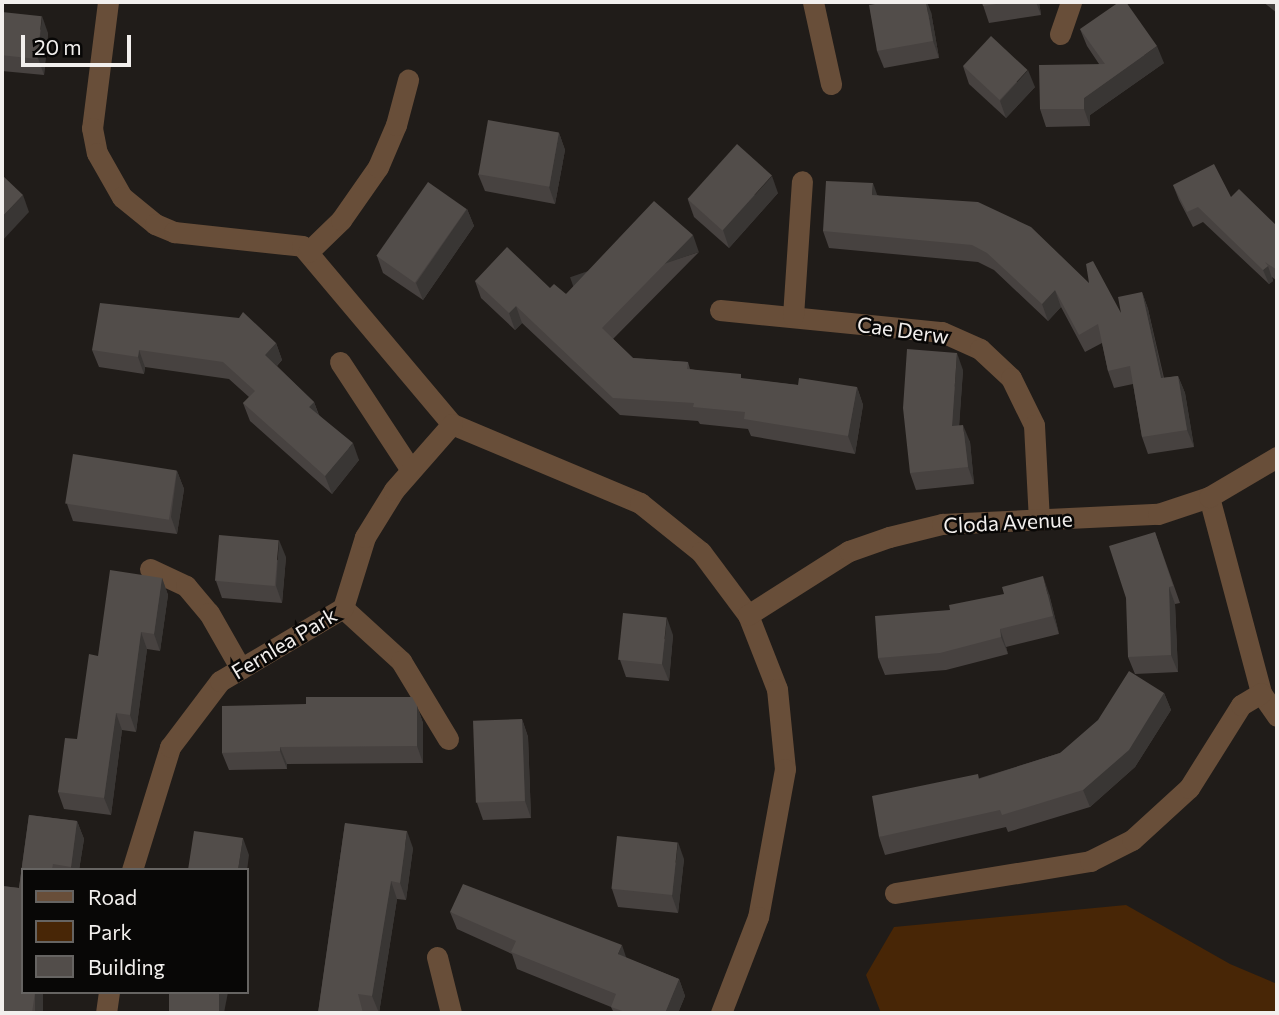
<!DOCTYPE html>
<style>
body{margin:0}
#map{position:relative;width:1279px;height:1015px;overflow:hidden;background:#201c19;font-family:Commissioner,sans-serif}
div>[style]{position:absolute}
.green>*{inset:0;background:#482606}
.minor>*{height:21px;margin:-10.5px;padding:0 10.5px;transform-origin:10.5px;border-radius:10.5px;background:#684e39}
.wall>*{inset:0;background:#474240}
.shaded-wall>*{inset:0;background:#393634;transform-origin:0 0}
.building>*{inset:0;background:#524d4a;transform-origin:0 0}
span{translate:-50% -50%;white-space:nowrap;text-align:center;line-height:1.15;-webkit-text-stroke:5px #080706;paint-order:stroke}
.street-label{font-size:21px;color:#f2efed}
.frame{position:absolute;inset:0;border:4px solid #f2efed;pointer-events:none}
.legend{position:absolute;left:21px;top:868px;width:228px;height:126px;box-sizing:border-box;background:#080706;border:2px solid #666462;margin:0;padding:9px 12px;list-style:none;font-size:21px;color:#f2efed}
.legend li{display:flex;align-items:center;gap:14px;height:35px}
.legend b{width:35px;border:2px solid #666462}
.scale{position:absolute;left:21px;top:35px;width:110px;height:32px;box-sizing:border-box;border:4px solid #f2efed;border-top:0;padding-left:9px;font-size:21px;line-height:24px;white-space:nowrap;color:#f2efed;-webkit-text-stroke:5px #080706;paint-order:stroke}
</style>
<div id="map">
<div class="green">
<div style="clip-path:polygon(1126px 905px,1230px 964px,1277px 984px,1277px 1013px,881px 1013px,866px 975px,894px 927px)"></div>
</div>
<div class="minor">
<div style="left:108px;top:2px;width:127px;rotate:97.2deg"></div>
<div style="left:92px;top:128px;width:25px;rotate:79deg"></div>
<div style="left:97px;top:153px;width:51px;rotate:60.4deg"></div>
<div style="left:122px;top:197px;width:43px;rotate:39.3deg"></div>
<div style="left:155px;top:224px;width:21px;rotate:23deg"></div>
<div style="left:174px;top:232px;width:129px;rotate:6.2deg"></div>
<div style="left:302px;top:246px;width:233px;rotate:49.9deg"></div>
<div style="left:452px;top:424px;width:204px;rotate:22.8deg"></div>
<div style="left:640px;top:503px;width:78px;rotate:38.8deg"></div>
<div style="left:701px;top:552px;width:79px;rotate:53.3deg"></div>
<div style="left:748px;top:615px;width:79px;rotate:68.6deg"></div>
<div style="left:777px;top:689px;width:80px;rotate:84.3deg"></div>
<div style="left:785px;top:769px;width:150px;rotate:100.3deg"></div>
<div style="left:758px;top:917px;width:103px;rotate:111.1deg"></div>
<div style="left:813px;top:2px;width:84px;rotate:77.6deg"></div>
<div style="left:1060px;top:34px;width:34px;rotate:-71deg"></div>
<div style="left:308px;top:252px;width:46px;rotate:-44.1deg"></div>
<div style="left:341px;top:220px;width:65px;rotate:-55.1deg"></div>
<div style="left:378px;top:167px;width:46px;rotate:-66.8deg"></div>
<div style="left:396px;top:125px;width:47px;rotate:-75.1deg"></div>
<div style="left:720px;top:310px;width:223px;rotate:5.7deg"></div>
<div style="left:942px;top:332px;width:42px;rotate:24.1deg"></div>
<div style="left:980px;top:349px;width:42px;rotate:43.1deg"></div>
<div style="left:1011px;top:378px;width:52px;rotate:63.9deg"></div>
<div style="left:1034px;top:425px;width:94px;rotate:87deg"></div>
<div style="left:793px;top:316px;width:135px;rotate:-86.2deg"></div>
<div style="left:340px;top:362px;width:129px;rotate:56.7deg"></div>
<div style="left:1209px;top:497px;width:203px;rotate:75.1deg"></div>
<div style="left:1261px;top:693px;width:28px;rotate:55deg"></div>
<div style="left:150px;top:569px;width:40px;rotate:25deg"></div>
<div style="left:186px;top:586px;width:35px;rotate:50deg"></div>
<div style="left:209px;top:613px;width:64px;rotate:60.3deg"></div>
<div style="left:343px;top:608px;width:79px;rotate:42.4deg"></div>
<div style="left:401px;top:661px;width:91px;rotate:58.9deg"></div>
<div style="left:748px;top:615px;width:120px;rotate:-32.4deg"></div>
<div style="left:849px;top:551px;width:42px;rotate:-19.3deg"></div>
<div style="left:889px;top:537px;width:55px;rotate:-13.8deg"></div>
<div style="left:942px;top:524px;width:216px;rotate:-2.7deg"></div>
<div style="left:1158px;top:514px;width:54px;rotate:-18.4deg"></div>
<div style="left:1209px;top:497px;width:79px;rotate:-30.5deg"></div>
<div style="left:132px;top:870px;width:129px;rotate:-72.8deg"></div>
<div style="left:170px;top:747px;width:83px;rotate:-52.9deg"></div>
<div style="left:220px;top:681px;width:143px;rotate:-30.7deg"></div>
<div style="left:343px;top:608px;width:74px;rotate:-72.8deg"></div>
<div style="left:365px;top:537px;width:55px;rotate:-58.3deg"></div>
<div style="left:394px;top:490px;width:88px;rotate:-48.7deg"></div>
<div style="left:895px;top:893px;width:198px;rotate:-9.3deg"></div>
<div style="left:1090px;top:861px;width:47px;rotate:-26.6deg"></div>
<div style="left:1132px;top:840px;width:77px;rotate:-42.4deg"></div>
<div style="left:1189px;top:788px;width:98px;rotate:-57.9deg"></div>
<div style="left:1241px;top:705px;width:23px;rotate:-31deg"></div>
<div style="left:437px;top:957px;width:58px;rotate:76deg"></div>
<div style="left:106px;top:1013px;width:21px;rotate:-82deg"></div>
</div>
<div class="wall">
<div style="clip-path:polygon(982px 2px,1039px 2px,1041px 15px,989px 23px)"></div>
<div style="clip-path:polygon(1263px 2px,1277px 2px,1277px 13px)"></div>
<div style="clip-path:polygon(2px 12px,48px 33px,44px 75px,2px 71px)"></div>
<div style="clip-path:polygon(931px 12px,939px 58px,884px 68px,877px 51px)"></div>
<div style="clip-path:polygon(1080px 29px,1164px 63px,1090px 115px,1090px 126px,1046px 127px,1040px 109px,1099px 64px,1087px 46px)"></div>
<div style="clip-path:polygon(963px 66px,1035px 87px,1006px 118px,969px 84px)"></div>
<div style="clip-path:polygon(559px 133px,565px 150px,555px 204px,485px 191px,478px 174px)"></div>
<div style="clip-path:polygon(1173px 185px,1231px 197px,1277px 226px,1277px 281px,1272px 277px,1273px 281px,1269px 284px,1203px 222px,1193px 227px,1179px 200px)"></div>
<div style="clip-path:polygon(778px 193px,729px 248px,694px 217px,688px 200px)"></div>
<div style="clip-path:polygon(877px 195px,1121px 313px,1142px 292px,1148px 309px,1164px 378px,1178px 376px,1185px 393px,1194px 447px,1148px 454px,1142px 437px,1133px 384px,1114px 388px,1108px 371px,1102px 343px,1085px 352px,1061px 307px,1048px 321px,994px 270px,978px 262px,829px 248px,823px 231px)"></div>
<div style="clip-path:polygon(467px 209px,474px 226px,423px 300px,383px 273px,377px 256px)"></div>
<div style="clip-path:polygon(699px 252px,613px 339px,633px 358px,688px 362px,690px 369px,743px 379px,798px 385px,857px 387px,863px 405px,855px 454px,751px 436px,748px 429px,700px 424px,698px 421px,620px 415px,522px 323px,515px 330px,481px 298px,475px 281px,550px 288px,566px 294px)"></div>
<div style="clip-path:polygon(276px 343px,282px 360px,277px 366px,314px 402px,319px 415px,359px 460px,332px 494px,250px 421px,243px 403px,249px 397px,229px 379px,145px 367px,144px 374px,99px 367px,92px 350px)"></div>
<div style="clip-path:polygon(963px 370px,959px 425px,970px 442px,974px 484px,916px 490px,910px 473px)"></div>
<div style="clip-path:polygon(177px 471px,184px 489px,177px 534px,73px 521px,67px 504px)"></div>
<div style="clip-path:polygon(1155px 532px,1180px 603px,1175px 604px,1178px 672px,1135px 674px,1128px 657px)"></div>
<div style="clip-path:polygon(286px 557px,282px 603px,222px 598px,216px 581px)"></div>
<div style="clip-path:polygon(162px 578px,168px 595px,160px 651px,147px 649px,136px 732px,122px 730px,111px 815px,64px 809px,58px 792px,77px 739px)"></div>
<div style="clip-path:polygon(1049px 594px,1059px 634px,1006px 647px,1008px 654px,946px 670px,885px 675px,878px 658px,950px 610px)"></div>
<div style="clip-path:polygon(673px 635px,669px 681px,626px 677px,620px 660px)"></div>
<div style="clip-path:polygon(1164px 693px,1171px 710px,1135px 767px,1090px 807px,1008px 832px,1006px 827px,885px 855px,879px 837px,980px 778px,1060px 753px)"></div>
<div style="clip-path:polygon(417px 706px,423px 723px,423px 763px,287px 764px,287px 769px,229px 770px,222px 753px)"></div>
<div style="clip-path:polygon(522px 719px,528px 737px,531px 818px,483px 820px,477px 803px)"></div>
<div style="clip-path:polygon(29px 815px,77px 821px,84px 839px,79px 870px,23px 870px,23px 992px,43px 992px,40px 1013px,2px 1013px,2px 886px,19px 888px)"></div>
<div style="clip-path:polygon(345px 823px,413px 848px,406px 900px,397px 899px,379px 1013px,365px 1011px,365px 1013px,318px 1013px)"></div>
<div style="clip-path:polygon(684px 859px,678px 913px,618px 907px,612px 889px)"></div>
<div style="clip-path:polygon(450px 912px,626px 958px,679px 979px,685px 996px,678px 1013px,614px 1013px,611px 1007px,517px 969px,512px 954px,457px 929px)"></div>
</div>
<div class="shaded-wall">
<div style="clip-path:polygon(926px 2px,927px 2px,931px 12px,939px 58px,933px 41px)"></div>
<div style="clip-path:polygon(1036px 2px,1039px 2px,1041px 15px)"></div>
<div style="clip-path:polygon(42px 16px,48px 33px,44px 75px,38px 58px)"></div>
<div style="clip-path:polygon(1157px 46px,1164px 63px,1090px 115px,1090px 126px,1084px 109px,1084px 98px)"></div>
<div style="clip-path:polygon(1028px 70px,1035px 87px,1006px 118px,1000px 101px)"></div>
<div style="clip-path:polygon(559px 133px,565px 150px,555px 204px,549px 187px)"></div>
<div style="clip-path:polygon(772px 176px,778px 193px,729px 248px,723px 230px)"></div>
<div style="clip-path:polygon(873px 183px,879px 200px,872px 195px)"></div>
<div style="clip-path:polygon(23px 195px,29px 212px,2px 241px,2px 217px)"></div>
<div style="clip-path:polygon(467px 209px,474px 226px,423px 300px,416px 283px)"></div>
<div style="left:693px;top:235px;width:18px;height:130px;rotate:71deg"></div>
<div style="clip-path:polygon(1268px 266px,1273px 281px,1269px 284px,1263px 270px)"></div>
<div style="clip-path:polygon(1055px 290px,1061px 307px,1048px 321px,1042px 304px)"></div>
<div style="clip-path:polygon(1142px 292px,1148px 309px,1167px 396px,1161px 378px)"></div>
<div style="clip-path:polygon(516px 306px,522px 323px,515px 330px,509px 313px)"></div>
<div style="clip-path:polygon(276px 343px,282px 360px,271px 372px,265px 355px)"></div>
<div style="clip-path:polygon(139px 350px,145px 367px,144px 374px,138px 357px)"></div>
<div style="clip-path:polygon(957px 353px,963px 370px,958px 443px,952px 426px)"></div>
<div style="clip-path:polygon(1178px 376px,1185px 393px,1194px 447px,1187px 430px)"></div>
<div style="clip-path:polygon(857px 387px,863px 405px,855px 454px,848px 436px)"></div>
<div style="clip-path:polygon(314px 402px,320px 419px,309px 407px)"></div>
<div style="clip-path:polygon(963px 425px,970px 442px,974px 484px,968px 467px)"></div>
<div style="clip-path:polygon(353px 443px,359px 460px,332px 494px,325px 476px)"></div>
<div style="clip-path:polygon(177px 471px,184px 489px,177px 534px,171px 517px)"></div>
<div style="clip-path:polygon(279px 540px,286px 557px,282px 603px,276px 586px)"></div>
<div style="clip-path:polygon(1043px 576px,1049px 594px,1059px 634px,1053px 616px)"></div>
<div style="clip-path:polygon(162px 578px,168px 595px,160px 651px,154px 634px)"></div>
<div style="clip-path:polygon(1169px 587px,1175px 604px,1178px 672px,1171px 655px)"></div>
<div style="clip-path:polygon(667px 618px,673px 635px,669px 681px,662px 664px)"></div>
<div style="clip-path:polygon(1000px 629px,1006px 647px,1008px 654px,1001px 637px)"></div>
<div style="clip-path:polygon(141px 632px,147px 649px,136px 732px,130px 715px)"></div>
<div style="clip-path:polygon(1164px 693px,1171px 710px,1135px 767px,1090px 807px,1083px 790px)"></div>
<div style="clip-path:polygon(417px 706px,423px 723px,423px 763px,417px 746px)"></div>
<div style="clip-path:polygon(116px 713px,122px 730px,111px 815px,104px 798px)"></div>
<div style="clip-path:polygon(522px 719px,528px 737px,531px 818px,525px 801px)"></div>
<div style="clip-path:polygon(280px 747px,287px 764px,287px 769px,280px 751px)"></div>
<div style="clip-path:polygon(77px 821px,84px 839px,79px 870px,72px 870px,71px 867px)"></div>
<div style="clip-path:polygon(407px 831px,413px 848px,406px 900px,400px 883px)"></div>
<div style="clip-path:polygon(243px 838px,249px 855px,247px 871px,247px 870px,238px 870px)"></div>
<div style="clip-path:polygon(678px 842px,684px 859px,678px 913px,672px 896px)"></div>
<div style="clip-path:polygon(391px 881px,397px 899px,379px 1013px,372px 996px)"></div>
<div style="clip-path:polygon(622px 945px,628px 963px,618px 954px)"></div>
<div style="clip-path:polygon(679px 979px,685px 996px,678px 1013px,665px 1013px)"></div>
<div style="left:35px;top:992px;width:8px;height:21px"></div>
<div style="clip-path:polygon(219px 992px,228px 992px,224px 1013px,215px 1013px)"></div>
</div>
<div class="building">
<div style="clip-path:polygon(887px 2px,926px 2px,933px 41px,877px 51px,869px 5px)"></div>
<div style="clip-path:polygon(982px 2px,1010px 2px,983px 6px)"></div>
<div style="clip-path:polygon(1119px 2px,1126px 2px,1157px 46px,1084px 98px,1084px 109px,1040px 109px,1039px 65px,1105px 64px,1080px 29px)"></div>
<div style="left:2px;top:12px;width:40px;height:43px;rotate:6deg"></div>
<div style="left:991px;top:36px;width:50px;height:41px;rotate:43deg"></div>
<div style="left:488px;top:120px;width:72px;height:55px;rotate:10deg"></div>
<div style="left:737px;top:144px;width:47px;height:74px;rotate:42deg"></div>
<div style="clip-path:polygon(1214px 164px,1231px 197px,1239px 189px,1277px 226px,1277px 270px,1265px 262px,1268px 266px,1263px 270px,1198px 207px,1187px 212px,1173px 185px)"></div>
<div style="clip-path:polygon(2px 175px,23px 195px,2px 217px)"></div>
<div style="clip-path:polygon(826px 181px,873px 183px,872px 195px,978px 202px,1031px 227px,1089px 283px,1086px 264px,1093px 261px,1121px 313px,1118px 297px,1142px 292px,1161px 378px,1178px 376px,1187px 430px,1142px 437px,1130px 366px,1108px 371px,1098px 324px,1079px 335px,1055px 290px,1042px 304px,987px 253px,972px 245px,823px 231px)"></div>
<div style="left:428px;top:182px;width:47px;height:90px;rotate:35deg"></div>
<div style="clip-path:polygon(654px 201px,693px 235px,602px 328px,633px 358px,688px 362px,687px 369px,741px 374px,741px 378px,798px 385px,799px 378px,857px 387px,848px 436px,744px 419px,745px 412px,693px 407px,694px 403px,613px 398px,516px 306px,509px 313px,475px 281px,507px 247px,550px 288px,554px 284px,566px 294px)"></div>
<div style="clip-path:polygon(100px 303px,239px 318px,243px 312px,276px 343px,265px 355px,314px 402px,309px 407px,353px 443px,325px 476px,243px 403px,255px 391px,223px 362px,139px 350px,138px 357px,92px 350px)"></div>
<div style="clip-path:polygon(907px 349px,957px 353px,952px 426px,963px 425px,968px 467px,910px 473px,903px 408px)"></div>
<div style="left:73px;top:454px;width:105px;height:50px;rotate:9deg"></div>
<div style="clip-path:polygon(1155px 532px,1173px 586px,1169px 587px,1171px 655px,1128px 657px,1126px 598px,1109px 546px)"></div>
<div style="left:219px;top:535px;width:60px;height:46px;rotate:5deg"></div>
<div style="clip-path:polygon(110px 570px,162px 578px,154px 634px,141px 632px,130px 715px,116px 713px,104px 798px,58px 792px,65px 738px,77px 739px,89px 654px,98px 656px)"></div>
<div style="clip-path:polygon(1043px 576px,1053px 616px,1000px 629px,1001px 637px,940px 653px,878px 658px,875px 616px,950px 610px,949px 605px,1004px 594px,1002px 587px)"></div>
<div style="left:623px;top:613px;width:44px;height:47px;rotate:6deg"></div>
<div style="clip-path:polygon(1129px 671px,1164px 693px,1129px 750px,1083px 790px,1002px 815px,1000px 810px,879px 837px,872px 796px,978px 774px,979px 779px,1060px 753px,1098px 720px)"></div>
<div style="clip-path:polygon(306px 697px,412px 697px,417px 706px,417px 746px,280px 747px,280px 751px,222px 753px,222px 706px,306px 704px)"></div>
<div style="left:522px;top:719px;width:82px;height:49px;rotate:88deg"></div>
<div style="clip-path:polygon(29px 815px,77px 821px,71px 867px,53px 864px,52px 870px,23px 870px,23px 992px,35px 992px,32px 1013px,2px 1013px,2px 886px,19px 888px)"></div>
<div style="clip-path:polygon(345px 823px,407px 831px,400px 883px,391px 881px,372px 996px,358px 994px,363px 1013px,318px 1013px)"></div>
<div style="clip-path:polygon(194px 831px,243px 838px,238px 870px,188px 870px)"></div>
<div style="left:617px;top:836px;width:61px;height:53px;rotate:6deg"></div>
<div style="clip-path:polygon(463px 884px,622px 945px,618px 954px,679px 979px,665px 1013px,628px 1013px,611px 1007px,616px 994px,511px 952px,516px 941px,450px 912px)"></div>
<div style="left:169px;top:992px;width:50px;height:21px"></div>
</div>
<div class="street-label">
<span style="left:903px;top:330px;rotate:8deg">Cae Derw</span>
<span style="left:1008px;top:522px;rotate:-3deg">Cloda Avenue</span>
<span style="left:284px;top:643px;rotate:-31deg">Fernlea Park</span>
</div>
<div class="frame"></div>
<ul class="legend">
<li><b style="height:9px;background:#684e39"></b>Road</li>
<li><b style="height:19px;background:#482606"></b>Park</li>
<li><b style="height:19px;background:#524d4a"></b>Building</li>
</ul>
<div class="scale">20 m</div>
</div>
